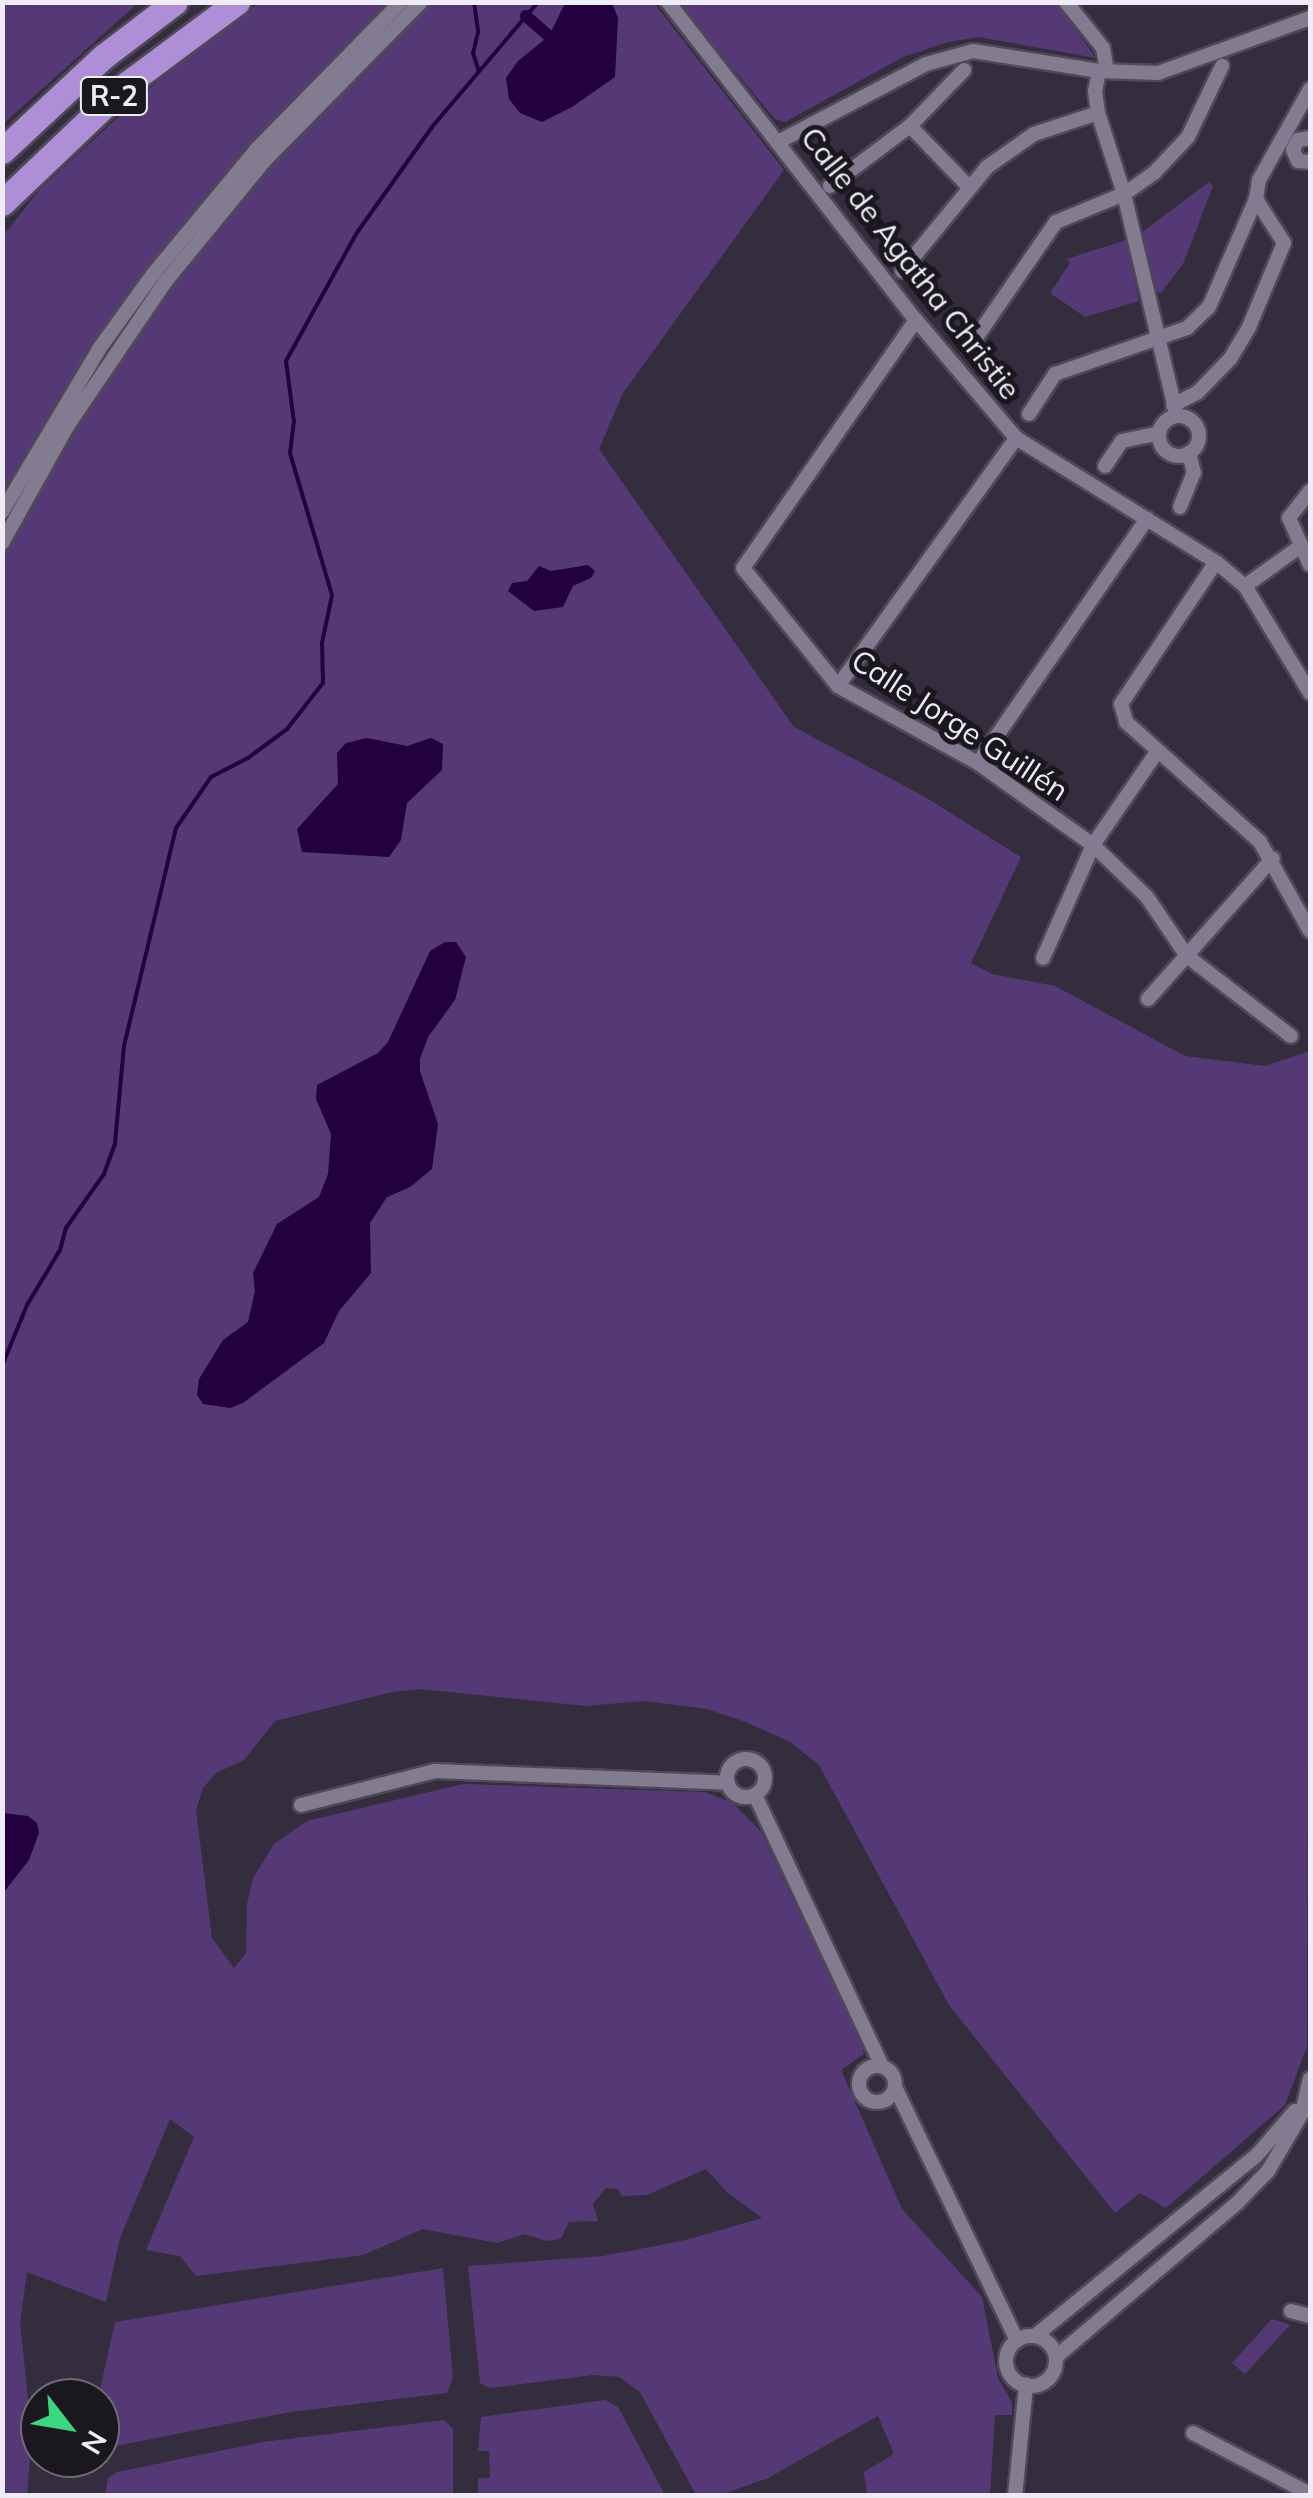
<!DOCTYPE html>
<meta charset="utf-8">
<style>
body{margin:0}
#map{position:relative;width:1313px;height:2498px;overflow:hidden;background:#342d3e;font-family:Mulish,sans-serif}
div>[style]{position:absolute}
.green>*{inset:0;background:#553976}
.water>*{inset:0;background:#230040}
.stream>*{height:4px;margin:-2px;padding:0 2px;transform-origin:2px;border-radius:2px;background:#230040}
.canal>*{height:12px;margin:-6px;padding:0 6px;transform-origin:6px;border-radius:6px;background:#230040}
.roads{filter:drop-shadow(2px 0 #4f4957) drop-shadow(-2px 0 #4f4957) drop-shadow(0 2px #4f4957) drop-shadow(0 -2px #4f4957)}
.street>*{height:14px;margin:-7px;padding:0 7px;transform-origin:7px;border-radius:7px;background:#837b8f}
.street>.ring{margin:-7px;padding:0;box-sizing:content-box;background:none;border:14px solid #837b8f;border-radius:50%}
.highway>*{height:25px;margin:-12.5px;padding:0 12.5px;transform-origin:12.5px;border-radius:12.5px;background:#ae8fd7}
span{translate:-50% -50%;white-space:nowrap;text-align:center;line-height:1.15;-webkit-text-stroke:10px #1a171f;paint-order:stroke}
.shield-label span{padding:2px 8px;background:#1a171f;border:2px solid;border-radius:8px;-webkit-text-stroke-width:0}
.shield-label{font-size:28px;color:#f0ecf7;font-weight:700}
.street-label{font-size:30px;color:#f0ecf7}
.frame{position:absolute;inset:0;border:5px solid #f0ecf7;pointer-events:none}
.north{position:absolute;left:20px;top:2378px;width:100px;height:100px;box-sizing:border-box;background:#1a171f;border:2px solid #706c75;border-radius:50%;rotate:121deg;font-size:28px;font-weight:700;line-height:40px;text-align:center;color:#f0ecf7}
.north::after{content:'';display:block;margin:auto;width:35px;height:45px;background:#3bd77e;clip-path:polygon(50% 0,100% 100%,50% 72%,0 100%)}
</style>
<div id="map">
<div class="green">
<div style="clip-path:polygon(3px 2px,138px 2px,138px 3px,3px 124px)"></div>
<div style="clip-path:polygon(259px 3px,654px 3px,784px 170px,623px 393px,599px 449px,794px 727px,925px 797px,1021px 857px,971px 963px,992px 974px,1055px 986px,1185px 1056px,1265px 1066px,1310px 1051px,1307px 2046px,1285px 2105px,1166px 2208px,1140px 2193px,1115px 2213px,949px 2005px,819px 1765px,790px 1742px,746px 1722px,707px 1709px,645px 1701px,585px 1706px,421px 1689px,392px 1692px,275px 1721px,244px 1760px,216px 1773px,203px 1788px,196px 1810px,212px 1938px,234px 1968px,246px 1953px,247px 1904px,253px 1878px,274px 1844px,307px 1821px,463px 1784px,705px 1792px,733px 1803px,761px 1832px,862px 2044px,864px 2054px,841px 2070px,902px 2209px,982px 2297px,998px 2378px,1012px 2403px,1012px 2415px,995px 2415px,990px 2495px,867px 2495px,864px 2472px,894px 2454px,878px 2416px,768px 2478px,720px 2495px,696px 2495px,640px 2392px,619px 2377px,593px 2375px,489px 2388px,480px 2383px,468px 2266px,603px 2256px,686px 2240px,762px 2218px,728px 2193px,706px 2169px,647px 2195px,622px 2196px,618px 2189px,606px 2188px,593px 2204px,598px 2221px,569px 2222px,561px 2239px,546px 2241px,525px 2234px,497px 2243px,423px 2229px,363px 2255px,196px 2276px,180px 2256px,146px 2250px,194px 2137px,170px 2119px,120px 2238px,106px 2302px,27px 2272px,20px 2323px,32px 2436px,27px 2495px,3px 2496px,3px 236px,41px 188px,185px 56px)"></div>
<div style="clip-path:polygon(678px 3px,1056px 3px,1096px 58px,979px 37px,948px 42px,903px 57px,785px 122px,775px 119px)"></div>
<div style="clip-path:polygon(1209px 182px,1213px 186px,1183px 264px,1161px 293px,1152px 291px,1137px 236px)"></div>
<div style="clip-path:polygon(1126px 240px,1139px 301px,1085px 317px,1050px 293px,1070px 263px,1067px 259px)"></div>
<div style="clip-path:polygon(443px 2268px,453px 2377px,447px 2393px,290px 2412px,100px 2449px,98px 2398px,115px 2322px)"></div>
<div style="clip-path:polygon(1272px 2319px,1290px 2325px,1245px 2374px,1232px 2363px)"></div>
<div style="clip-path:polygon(605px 2400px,618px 2407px,665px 2495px,478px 2495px,478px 2478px,490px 2478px,489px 2451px,478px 2451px,481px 2417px)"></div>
<div style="clip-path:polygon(444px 2420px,453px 2429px,453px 2495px,105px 2495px,108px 2478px,117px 2472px,263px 2442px)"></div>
</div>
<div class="water">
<div style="clip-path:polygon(565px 3px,612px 3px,618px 18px,615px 77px,572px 107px,542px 122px,520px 113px,509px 99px,506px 78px,518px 61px,549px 36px)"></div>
<div style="clip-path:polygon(588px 565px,595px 571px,591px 578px,573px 586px,563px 607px,534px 611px,508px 591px,512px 583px,527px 581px,539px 566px,551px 571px)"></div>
<div style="clip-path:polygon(367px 738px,407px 746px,431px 738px,443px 744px,442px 770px,407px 803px,401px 840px,389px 857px,302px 852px,297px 829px,338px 784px,337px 753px,346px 743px)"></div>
<div style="clip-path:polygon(445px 942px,456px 942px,466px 957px,455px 1000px,428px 1037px,420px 1059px,420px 1071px,438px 1124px,432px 1169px,410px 1187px,387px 1197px,370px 1223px,371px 1273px,339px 1311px,324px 1343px,243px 1403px,230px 1408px,203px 1404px,197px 1395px,199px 1379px,223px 1340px,248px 1322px,255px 1291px,253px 1273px,277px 1224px,319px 1197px,328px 1174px,331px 1134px,316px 1099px,317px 1085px,378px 1053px,388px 1042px,430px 951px)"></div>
<div style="clip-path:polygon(3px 1813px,28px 1816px,37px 1823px,39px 1833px,29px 1860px,4px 1892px,3px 1903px)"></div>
</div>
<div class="stream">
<div style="left:474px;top:2px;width:30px;rotate:82deg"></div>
<div style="left:478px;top:32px;width:22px;rotate:103deg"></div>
<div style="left:473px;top:53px;width:19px;rotate:72deg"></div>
<div style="left:2px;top:1366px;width:66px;rotate:-67.7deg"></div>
<div style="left:27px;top:1305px;width:64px;rotate:-59deg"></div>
<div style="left:60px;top:1250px;width:23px;rotate:-75deg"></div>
<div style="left:66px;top:1228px;width:66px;rotate:-54.9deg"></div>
<div style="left:104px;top:1174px;width:33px;rotate:-70deg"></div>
<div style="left:115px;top:1143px;width:97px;rotate:-84.7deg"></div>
<div style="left:124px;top:1046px;width:224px;rotate:-76.6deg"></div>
<div style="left:176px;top:828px;width:62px;rotate:-55.5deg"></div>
<div style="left:211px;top:777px;width:42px;rotate:-27.2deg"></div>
<div style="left:248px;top:758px;width:49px;rotate:-36.6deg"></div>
<div style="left:287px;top:729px;width:58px;rotate:-52deg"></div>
<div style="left:323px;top:683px;width:40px;rotate:-91.4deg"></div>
<div style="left:322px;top:643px;width:49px;rotate:-78.2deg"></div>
<div style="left:332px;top:595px;width:148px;rotate:-106.5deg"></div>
<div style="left:290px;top:453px;width:31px;rotate:-83deg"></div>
<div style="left:294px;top:422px;width:62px;rotate:-97.5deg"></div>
<div style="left:286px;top:361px;width:145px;rotate:-61.1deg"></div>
<div style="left:356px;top:234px;width:131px;rotate:-54.6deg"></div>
<div style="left:432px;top:127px;width:164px;rotate:-49.7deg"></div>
</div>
<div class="canal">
<div style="left:526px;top:16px;width:30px;rotate:41deg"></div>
</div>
<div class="roads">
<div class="street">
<div style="left:668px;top:2px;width:403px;rotate:52.1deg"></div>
<div style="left:916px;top:320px;width:155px;rotate:49.7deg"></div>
<div style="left:1016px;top:438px;width:235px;rotate:31.8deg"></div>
<div style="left:1216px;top:562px;width:38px;rotate:40deg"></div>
<div style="left:1245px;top:586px;width:125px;rotate:58.7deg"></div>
<div style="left:1066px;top:2px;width:59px;rotate:51.2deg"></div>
<div style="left:1103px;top:48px;width:23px;rotate:80deg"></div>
<div style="left:1099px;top:71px;width:20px;rotate:101deg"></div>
<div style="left:1095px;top:91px;width:22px;rotate:82deg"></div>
<div style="left:1098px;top:113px;width:85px;rotate:72.2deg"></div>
<div style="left:1124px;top:194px;width:228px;rotate:76.6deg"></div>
<div style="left:910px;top:126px;width:86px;rotate:45.9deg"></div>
<div style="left:1310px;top:138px;width:12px;rotate:171deg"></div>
<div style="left:1298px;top:140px;width:11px;rotate:117deg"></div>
<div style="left:1293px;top:150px;width:12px;rotate:66deg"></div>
<div style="left:1298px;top:161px;width:12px;rotate:5deg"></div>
<div style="left:780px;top:141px;width:165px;rotate:-27.8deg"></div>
<div style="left:926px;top:64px;width:49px;rotate:-15.5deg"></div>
<div style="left:973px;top:51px;width:128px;rotate:9deg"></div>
<div style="left:1099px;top:71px;width:59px;rotate:1.9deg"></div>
<div style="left:1158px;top:73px;width:162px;rotate:-19.9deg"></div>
<div style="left:830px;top:186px;width:100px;rotate:-36.9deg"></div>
<div style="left:910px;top:126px;width:78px;rotate:-46deg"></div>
<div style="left:902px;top:271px;width:134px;rotate:-50.7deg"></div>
<div style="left:987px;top:167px;width:57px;rotate:-35.1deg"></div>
<div style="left:1034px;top:134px;width:67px;rotate:-18.2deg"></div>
<div style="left:916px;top:320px;width:302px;rotate:124.9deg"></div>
<div style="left:743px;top:568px;width:151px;rotate:51.2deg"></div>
<div style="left:838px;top:686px;width:160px;rotate:28.8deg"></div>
<div style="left:978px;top:763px;width:141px;rotate:35.5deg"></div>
<div style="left:1093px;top:845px;width:75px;rotate:43.9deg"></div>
<div style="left:1147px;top:897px;width:71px;rotate:55.9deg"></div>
<div style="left:1187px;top:956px;width:131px;rotate:37.6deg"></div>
<div style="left:969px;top:348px;width:153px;rotate:-55.4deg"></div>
<div style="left:1056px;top:222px;width:74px;rotate:-22.4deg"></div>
<div style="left:1124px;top:194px;width:38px;rotate:-35deg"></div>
<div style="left:1155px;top:172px;width:48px;rotate:-46.7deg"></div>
<div style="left:1188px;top:137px;width:79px;rotate:-64.4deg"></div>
<div style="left:1173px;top:405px;width:28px;rotate:-27deg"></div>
<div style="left:1198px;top:392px;width:46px;rotate:-45.9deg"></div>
<div style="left:1230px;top:359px;width:37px;rotate:-59deg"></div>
<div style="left:1249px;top:327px;width:91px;rotate:-67.4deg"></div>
<div style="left:1284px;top:243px;width:52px;rotate:-122.5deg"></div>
<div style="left:1029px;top:414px;width:48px;rotate:-57deg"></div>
<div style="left:1055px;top:374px;width:140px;rotate:-19.2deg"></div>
<div style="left:1187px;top:328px;width:30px;rotate:-44deg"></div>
<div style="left:1209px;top:307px;width:118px;rotate:-66.5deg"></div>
<div style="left:1256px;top:199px;width:19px;rotate:-81deg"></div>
<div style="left:1259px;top:180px;width:104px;rotate:-60.7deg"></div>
<div class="ring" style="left:1159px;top:416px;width:26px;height:26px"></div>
<div style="left:1105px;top:466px;width:30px;rotate:-56deg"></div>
<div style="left:1122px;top:441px;width:38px;rotate:-12deg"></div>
<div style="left:1310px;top:491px;width:34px;rotate:128deg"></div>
<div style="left:1289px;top:518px;width:51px;rotate:65.9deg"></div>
<div style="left:1180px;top:507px;width:37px;rotate:-68deg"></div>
<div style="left:1194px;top:473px;width:21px;rotate:-104deg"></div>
<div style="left:2px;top:512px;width:190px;rotate:-59.2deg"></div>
<div style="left:99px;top:349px;width:94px;rotate:-54.1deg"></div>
<div style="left:154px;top:273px;width:160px;rotate:-50.3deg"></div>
<div style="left:256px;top:150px;width:207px;rotate:-45.6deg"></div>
<div style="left:2px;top:543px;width:135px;rotate:-60.8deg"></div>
<div style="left:68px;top:425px;width:174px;rotate:-55.8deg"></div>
<div style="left:166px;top:281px;width:158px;rotate:-50.7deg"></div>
<div style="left:266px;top:159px;width:221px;rotate:-45.4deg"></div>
<div style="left:1216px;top:562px;width:171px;rotate:123.8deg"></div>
<div style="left:1121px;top:704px;width:19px;rotate:74deg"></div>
<div style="left:1126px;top:722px;width:180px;rotate:41.8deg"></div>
<div style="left:1260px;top:842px;width:102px;rotate:60.7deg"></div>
<div style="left:1245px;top:586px;width:65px;rotate:-35.6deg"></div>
<div style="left:838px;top:686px;width:305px;rotate:-54.3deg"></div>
<div style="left:978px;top:763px;width:297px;rotate:-55.3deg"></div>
<div style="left:1043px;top:958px;width:124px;rotate:-66.1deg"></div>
<div style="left:1093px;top:845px;width:113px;rotate:-55.5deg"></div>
<div style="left:1148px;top:999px;width:188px;rotate:-48.4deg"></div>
<div class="ring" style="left:727px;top:1759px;width:24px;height:24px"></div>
<div style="left:755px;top:1795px;width:299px;rotate:64.9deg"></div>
<div style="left:301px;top:1805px;width:138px;rotate:-14.2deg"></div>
<div style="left:435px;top:1771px;width:293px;rotate:2.3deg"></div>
<div class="ring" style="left:859px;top:2066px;width:22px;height:22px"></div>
<div style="left:896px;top:2089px;width:279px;rotate:64.3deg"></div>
<div style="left:1291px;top:2311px;width:20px;rotate:15deg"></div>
<div style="left:1035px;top:2336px;width:286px;rotate:-39.2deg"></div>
<div style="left:1257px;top:2155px;width:58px;rotate:-49.2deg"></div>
<div class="ring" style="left:1006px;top:2336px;width:36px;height:36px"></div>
<div style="left:1056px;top:2357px;width:238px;rotate:-40.4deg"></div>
<div style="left:1237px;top:2203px;width:45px;rotate:-45.9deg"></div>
<div style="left:1268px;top:2171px;width:67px;rotate:-59.6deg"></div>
<div style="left:1302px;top:2113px;width:35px;rotate:-77deg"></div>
<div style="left:1193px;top:2433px;width:132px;rotate:27.5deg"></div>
<div style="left:1015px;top:2496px;width:112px;rotate:-84.3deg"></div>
</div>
<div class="highway">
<div style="left:2px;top:151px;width:139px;rotate:-43deg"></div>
<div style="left:104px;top:56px;width:89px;rotate:-37.3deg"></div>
<div style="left:2px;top:203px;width:174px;rotate:-43.6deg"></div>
<div style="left:128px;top:83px;width:136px;rotate:-36.6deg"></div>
</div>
</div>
<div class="shield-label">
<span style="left:114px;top:96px">R-2</span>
</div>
<div class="street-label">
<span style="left:911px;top:263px;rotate:52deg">Calle de Agatha Christie</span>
<span style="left:960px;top:725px;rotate:33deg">Calle Jorge Guillén</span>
</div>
<div class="frame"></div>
<div class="north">N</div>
</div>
